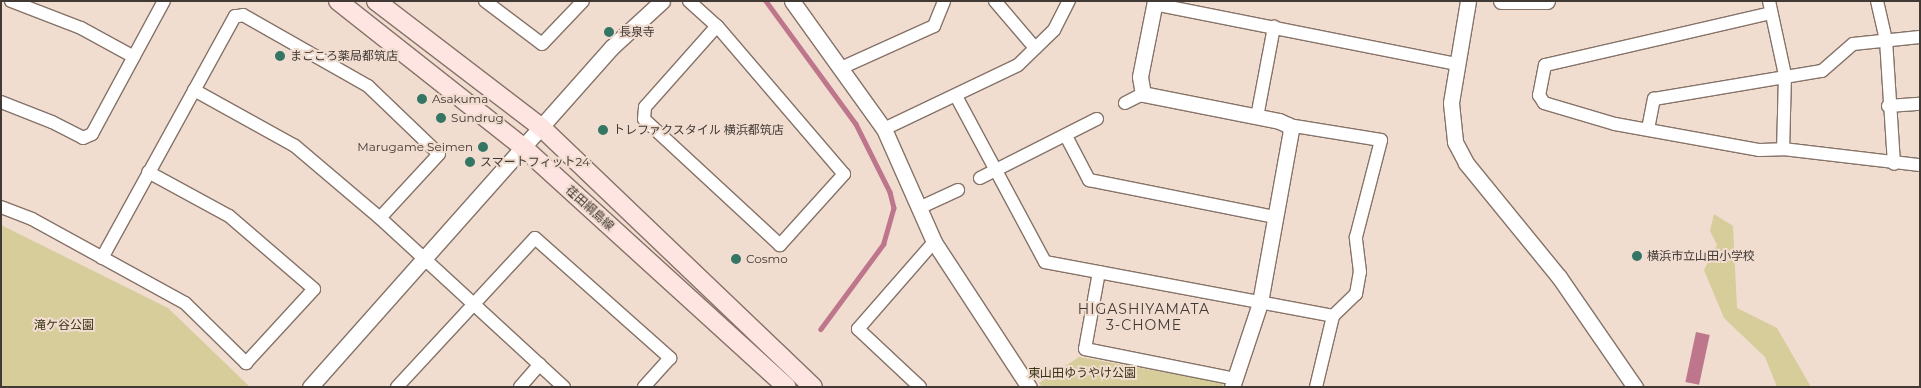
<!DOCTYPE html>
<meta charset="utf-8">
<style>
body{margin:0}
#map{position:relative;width:1921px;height:388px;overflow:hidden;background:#f1dcd0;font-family:Montserrat,"Noto Sans JP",sans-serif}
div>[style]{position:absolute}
.green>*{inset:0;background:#d6cd9b}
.water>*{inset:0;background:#bd768b;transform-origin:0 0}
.stream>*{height:4.5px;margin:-2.25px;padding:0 2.25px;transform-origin:2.25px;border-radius:2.25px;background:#bd768b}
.roads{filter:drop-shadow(1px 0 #867368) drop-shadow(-1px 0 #867368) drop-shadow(0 1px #867368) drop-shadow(0 -1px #867368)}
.minor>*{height:12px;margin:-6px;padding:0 6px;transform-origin:6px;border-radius:6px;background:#fff}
.tertiary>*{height:15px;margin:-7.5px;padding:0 7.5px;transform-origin:7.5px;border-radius:7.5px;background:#fff}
.secondary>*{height:18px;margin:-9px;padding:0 9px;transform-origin:9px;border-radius:9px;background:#ffe5e2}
.dots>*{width:14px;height:14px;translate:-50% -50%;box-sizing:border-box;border:2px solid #f1dcd0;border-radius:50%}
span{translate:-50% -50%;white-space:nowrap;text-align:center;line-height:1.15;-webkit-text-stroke:4px #f1dcd0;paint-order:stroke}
.poi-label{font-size:12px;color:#413934}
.left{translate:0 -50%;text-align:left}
.right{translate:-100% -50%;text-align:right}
.street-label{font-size:12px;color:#413934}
.park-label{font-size:12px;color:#383313}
.neighbourhood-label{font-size:14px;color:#413934;letter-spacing:1px}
.frame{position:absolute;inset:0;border:2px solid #413934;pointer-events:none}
</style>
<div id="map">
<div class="green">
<div style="clip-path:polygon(1714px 214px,1733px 226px,1737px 308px,1777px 328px,1811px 387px,1777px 387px,1765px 357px,1724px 318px,1704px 270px,1717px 245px,1710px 231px)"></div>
<div style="clip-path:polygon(1px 225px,168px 308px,250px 387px,1px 387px)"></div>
<div style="clip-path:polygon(1079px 357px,1224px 383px,1222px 387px,1042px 387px,1039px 383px)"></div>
</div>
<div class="water">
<div style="left:1696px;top:332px;width:14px;height:51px;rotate:12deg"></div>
</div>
<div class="stream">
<div style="left:766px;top:1px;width:152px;rotate:53.8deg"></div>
<div style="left:856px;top:124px;width:76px;rotate:63.4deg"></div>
<div style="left:890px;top:192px;width:16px;rotate:76deg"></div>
<div style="left:894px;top:208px;width:37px;rotate:106deg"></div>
<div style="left:884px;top:244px;width:106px;rotate:126.5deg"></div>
</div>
<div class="roads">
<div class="minor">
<div style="left:11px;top:1px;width:75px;rotate:21.1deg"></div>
<div style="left:81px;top:28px;width:60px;rotate:28.7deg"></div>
<div style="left:485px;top:1px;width:71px;rotate:37deg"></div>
<div style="left:542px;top:44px;width:59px;rotate:-46.4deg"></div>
<div style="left:689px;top:1px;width:38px;rotate:42deg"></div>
<div style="left:995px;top:1px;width:62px;rotate:49.6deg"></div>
<div style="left:1769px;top:1px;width:76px;rotate:77.8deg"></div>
<div style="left:1785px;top:75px;width:74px;rotate:91.5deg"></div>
<div style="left:1877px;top:1px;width:40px;rotate:77deg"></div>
<div style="left:1886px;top:40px;width:124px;rotate:86.3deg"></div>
<div style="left:1154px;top:4px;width:309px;rotate:11.2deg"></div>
<div style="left:1771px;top:13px;width:232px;rotate:167deg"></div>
<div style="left:1545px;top:65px;width:31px;rotate:101deg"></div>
<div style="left:1539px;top:95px;width:9px;rotate:58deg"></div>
<div style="left:1544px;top:103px;width:74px;rotate:16.5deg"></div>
<div style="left:1615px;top:124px;width:147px;rotate:10.2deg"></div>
<div style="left:1760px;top:150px;width:23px;rotate:-2deg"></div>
<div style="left:1783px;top:149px;width:138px;rotate:6.7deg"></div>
<div style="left:717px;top:26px;width:195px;rotate:49.4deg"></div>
<div style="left:844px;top:174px;width:96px;rotate:132deg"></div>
<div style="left:780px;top:245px;width:185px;rotate:-137.2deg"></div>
<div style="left:644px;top:119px;width:12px;rotate:-85deg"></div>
<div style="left:645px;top:107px;width:108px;rotate:-48.4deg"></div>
<div style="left:841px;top:68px;width:102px;rotate:-24.3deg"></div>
<div style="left:934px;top:26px;width:27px;rotate:-68deg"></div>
<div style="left:194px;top:90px;width:115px;rotate:29deg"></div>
<div style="left:295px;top:146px;width:111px;rotate:40.3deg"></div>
<div style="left:380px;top:218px;width:250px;rotate:42.6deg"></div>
<div style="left:956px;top:96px;width:188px;rotate:61.8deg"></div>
<div style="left:1045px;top:262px;width:293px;rotate:10.6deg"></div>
<div style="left:1333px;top:316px;width:32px;rotate:-44deg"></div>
<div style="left:1356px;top:294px;width:22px;rotate:-80deg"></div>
<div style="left:1360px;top:272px;width:35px;rotate:-97deg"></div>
<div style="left:1356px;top:237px;width:100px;rotate:-75.5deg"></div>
<div style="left:1381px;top:140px;width:94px;rotate:-170.8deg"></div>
<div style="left:1px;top:102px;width:55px;rotate:21.4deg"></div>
<div style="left:52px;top:122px;width:35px;rotate:27deg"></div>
<div style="left:83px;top:138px;width:10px;rotate:-24deg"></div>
<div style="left:92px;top:134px;width:151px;rotate:-61.6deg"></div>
<div style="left:1125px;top:103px;width:20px;rotate:-27deg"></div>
<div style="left:1888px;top:106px;width:32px;rotate:-4deg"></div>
<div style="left:1257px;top:117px;width:92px;rotate:-79.3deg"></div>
<div style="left:884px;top:129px;width:148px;rotate:-25.5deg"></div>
<div style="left:1018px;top:65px;width:50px;rotate:-44.2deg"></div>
<div style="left:1054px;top:30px;width:33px;rotate:-63deg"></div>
<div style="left:1648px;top:129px;width:31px;rotate:-79deg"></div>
<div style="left:1654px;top:99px;width:170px;rotate:-9.5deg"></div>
<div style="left:1822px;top:71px;width:41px;rotate:-41.1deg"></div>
<div style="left:1853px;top:44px;width:67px;rotate:-6deg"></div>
<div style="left:1066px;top:136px;width:50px;rotate:62.4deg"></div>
<div style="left:1089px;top:180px;width:190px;rotate:11.3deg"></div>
<div style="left:980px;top:178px;width:131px;rotate:-26.8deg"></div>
<div style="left:1px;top:207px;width:33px;rotate:21deg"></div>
<div style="left:32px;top:219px;width:175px;rotate:28.8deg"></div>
<div style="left:185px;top:303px;width:86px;rotate:44.5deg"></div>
<div style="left:246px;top:363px;width:100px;rotate:-47.4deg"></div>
<div style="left:314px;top:289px;width:112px;rotate:-139.3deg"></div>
<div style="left:229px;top:216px;width:92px;rotate:-151.5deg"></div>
<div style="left:919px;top:208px;width:43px;rotate:-24.8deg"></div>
<div style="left:102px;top:258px;width:276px;rotate:-61.2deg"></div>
<div style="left:235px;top:16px;width:3px"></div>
<div style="left:238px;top:16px;width:5px;rotate:-11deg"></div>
<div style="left:243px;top:15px;width:144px;rotate:29.6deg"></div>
<div style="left:368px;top:86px;width:98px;rotate:43.8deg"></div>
<div style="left:439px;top:154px;width:87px;rotate:132.7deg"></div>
<div style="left:1099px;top:272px;width:78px;rotate:100.3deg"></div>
<div style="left:1085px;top:349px;width:153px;rotate:11.3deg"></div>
<div style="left:397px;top:387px;width:203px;rotate:-47.2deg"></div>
<div style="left:535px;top:238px;width:181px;rotate:41.6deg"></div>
<div style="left:670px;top:358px;width:39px;rotate:132deg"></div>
<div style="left:520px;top:387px;width:30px;rotate:-49deg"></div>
<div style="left:920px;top:387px;width:85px;rotate:-136.9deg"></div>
<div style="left:858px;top:329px;width:116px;rotate:-48.9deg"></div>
<div style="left:1316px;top:387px;width:73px;rotate:-76.5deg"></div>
</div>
<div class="tertiary">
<div style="left:792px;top:1px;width:158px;rotate:54.3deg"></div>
<div style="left:884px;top:129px;width:124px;rotate:66.1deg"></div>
<div style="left:934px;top:242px;width:173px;rotate:56.8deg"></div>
<div style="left:1155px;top:1px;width:77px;rotate:101.2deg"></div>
<div style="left:1140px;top:77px;width:17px;rotate:80deg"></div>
<div style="left:1143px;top:94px;width:139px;rotate:11.2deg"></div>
<div style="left:1279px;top:121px;width:10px;rotate:24deg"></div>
<div style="left:1288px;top:125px;width:6px;rotate:59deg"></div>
<div style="left:1291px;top:130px;width:176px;rotate:100.2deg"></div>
<div style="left:1260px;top:303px;width:89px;rotate:108.4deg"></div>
<div style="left:1468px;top:1px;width:103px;rotate:99.5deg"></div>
<div style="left:1451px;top:103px;width:39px;rotate:84deg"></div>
<div style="left:1455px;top:142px;width:24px;rotate:62deg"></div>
<div style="left:1466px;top:163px;width:147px;rotate:50.8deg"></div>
<div style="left:1559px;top:277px;width:134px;rotate:55.4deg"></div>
<div style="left:1501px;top:1px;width:46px"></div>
<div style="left:310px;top:387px;width:455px;rotate:-48.4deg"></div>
<div style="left:612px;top:47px;width:68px;rotate:-42.6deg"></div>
</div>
<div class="secondary">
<div style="left:338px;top:1px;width:237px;rotate:38.3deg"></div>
<div style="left:524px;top:148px;width:355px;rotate:42.3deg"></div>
<div style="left:376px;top:1px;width:208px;rotate:37.4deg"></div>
<div style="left:541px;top:127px;width:376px;rotate:43.7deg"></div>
</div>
</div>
<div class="dots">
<div style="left:609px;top:32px;background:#347564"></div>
<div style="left:280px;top:56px;background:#347564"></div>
<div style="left:422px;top:99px;background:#347564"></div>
<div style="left:441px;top:118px;background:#347564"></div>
<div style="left:603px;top:130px;background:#347564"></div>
<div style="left:483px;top:147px;background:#347564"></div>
<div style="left:470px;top:162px;background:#347564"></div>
<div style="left:1637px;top:256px;background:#347564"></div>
<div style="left:736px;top:259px;background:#347564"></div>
</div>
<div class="poi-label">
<span class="left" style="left:619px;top:32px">長泉寺</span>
<span class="left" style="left:290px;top:56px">まごころ薬局都筑店</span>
<span class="left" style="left:432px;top:99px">Asakuma</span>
<span class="left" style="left:451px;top:118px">Sundrug</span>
<span class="left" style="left:613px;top:130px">トレファクスタイル 横浜都筑店</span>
<span class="right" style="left:473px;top:147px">Marugame Seimen</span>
<span class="left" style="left:480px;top:162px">スマートフィット24</span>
<span class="left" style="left:1647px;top:256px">横浜市立山田小学校</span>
<span class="left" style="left:746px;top:259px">Cosmo</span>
</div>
<div class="street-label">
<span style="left:590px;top:208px;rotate:42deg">荏田綱島線</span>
</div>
<div class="park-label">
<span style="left:64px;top:325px">滝ケ谷公園</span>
<span style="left:1082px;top:373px">東山田ゆうやけ公園</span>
</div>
<div class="neighbourhood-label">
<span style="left:1144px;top:317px">HIGASHIYAMATA<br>3-CHOME</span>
</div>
<div class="frame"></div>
</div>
